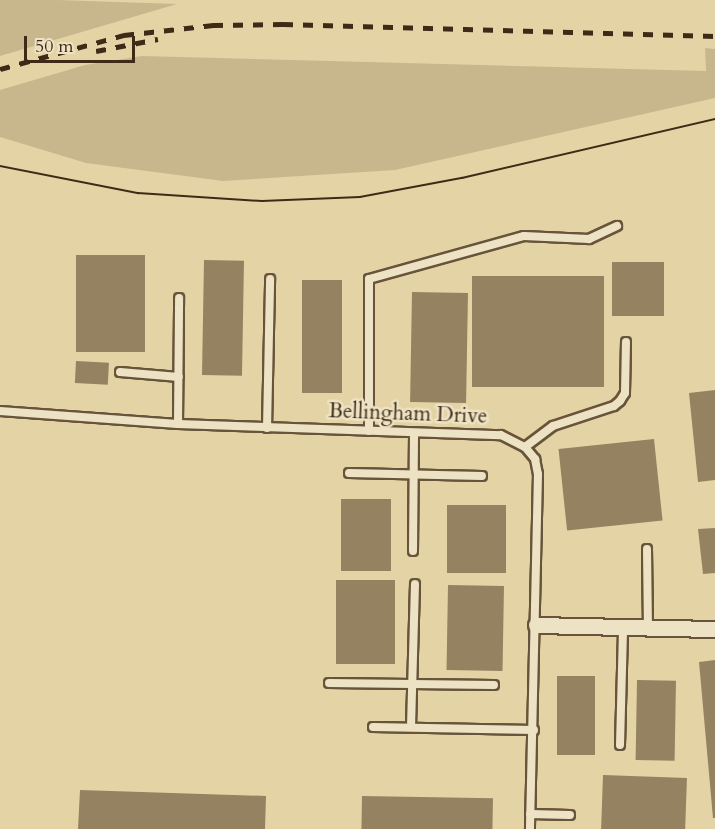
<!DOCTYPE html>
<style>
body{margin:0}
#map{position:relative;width:715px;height:829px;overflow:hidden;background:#e4d4a5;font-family:Cardo,serif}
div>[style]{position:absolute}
.green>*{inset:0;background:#c8b78d}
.building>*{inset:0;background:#958261;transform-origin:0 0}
.roads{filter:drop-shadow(2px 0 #68543a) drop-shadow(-2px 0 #68543a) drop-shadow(0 2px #68543a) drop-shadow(0 -2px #68543a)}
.lane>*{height:8px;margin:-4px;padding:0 4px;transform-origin:4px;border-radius:4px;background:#ede3c4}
.street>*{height:15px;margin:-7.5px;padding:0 7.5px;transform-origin:7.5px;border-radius:7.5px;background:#ede3c4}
.tram>*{height:1.5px;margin:-0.75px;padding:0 0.75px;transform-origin:0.75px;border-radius:0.75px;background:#3f2a17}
.rail>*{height:4.5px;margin-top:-2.25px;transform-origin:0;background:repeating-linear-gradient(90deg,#3f2a17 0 10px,transparent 0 20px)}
span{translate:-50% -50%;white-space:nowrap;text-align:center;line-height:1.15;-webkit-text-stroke:5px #ede3c4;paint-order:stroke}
.street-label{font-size:21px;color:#3f2a17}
.scale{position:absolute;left:24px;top:36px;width:111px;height:27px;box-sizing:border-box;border:3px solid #3f2a17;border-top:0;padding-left:8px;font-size:18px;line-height:21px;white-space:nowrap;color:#3f2a17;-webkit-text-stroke:4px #ede3c4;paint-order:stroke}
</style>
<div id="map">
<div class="green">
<div style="clip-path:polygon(0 0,58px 0,177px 4px,0 56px)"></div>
<div style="clip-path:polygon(705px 48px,715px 49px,715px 98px,395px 170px,223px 181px,86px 163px,0 137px,0 90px,85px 65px,142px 56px,706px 71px)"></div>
</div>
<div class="building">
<div style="left:76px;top:255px;width:69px;height:97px"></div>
<div style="left:204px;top:260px;width:40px;height:115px;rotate:1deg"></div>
<div style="left:612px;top:262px;width:52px;height:54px"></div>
<div style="left:472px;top:276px;width:132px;height:111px"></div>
<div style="left:302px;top:280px;width:40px;height:113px"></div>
<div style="left:412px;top:292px;width:56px;height:110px;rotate:1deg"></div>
<div style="left:76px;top:361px;width:33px;height:22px;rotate:3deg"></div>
<div style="clip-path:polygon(715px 390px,715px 480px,698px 482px,689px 393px)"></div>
<div style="left:654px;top:439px;width:82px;height:96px;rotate:84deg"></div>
<div style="left:341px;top:499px;width:50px;height:72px"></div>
<div style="left:447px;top:505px;width:59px;height:68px"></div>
<div style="clip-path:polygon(715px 528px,715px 573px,703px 574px,698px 529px)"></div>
<div style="left:336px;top:580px;width:59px;height:84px"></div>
<div style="left:448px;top:585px;width:56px;height:85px;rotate:1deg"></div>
<div style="clip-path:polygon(715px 660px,715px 818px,713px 818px,699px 662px)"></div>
<div style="left:557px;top:676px;width:38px;height:79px"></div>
<div style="left:637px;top:680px;width:39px;height:80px;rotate:1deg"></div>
<div style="left:603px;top:775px;width:84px;height:54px;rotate:2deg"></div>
<div style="clip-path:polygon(80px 790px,266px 796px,265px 829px,78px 829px)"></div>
<div style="left:362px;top:796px;width:131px;height:33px;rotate:1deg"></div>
</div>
<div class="roads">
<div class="lane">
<div style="left:120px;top:372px;width:59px;rotate:4.8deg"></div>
<div style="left:0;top:411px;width:178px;rotate:4.2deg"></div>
<div style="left:178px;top:424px;width:323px;rotate:2deg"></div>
<div style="left:501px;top:435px;width:27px;rotate:27deg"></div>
<div style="left:525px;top:447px;width:16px;rotate:50deg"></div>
<div style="left:535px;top:459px;width:15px;rotate:79deg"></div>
<div style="left:538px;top:474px;width:355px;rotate:91.3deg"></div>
<div style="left:178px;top:424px;width:126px;rotate:-89.5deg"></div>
<div style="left:267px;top:428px;width:149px;rotate:-88.8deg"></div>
<div style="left:369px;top:431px;width:152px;rotate:-90deg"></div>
<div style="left:369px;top:279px;width:161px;rotate:-15.5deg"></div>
<div style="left:524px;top:236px;width:65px;rotate:2.6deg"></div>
<div style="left:589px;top:239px;width:31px;rotate:-25deg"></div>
<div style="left:525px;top:447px;width:35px;rotate:-37deg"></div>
<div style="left:553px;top:426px;width:64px;rotate:-18.2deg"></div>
<div style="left:614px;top:406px;width:8px;rotate:-40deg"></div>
<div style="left:620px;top:401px;width:9px;rotate:-58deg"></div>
<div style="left:625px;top:393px;width:51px;rotate:-88.9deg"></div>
<div style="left:349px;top:473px;width:133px;rotate:1.3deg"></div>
<div style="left:647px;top:549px;width:78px;rotate:89.3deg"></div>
<div style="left:413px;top:551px;width:118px;rotate:-89.5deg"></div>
<div style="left:329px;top:683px;width:165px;rotate:0.7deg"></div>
<div style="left:373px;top:727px;width:161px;rotate:1.1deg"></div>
<div style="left:411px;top:727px;width:143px;rotate:-88.4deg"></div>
<div style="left:620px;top:745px;width:118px;rotate:-88.5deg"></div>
<div style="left:530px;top:814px;width:40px;rotate:1.4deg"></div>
</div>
<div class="street">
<div style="left:536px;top:625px;width:179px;rotate:1.3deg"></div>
</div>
</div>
<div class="tram">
<div style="left:0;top:166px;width:141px;rotate:11.1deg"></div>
<div style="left:138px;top:193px;width:124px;rotate:3.7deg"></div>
<div style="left:262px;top:201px;width:98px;rotate:-2.3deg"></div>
<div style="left:360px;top:197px;width:104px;rotate:-10.6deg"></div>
<div style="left:462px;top:178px;width:260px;rotate:-13.1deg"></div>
</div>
<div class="rail">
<div style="left:96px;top:51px;width:63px;rotate:-11deg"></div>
<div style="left:0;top:69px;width:129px;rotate:-15.3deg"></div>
<div style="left:124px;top:35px;width:90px;rotate:-6.4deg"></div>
<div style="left:213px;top:25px;width:70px;rotate:-0.8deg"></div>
<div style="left:283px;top:24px;width:432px;rotate:1.6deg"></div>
</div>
<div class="street-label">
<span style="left:408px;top:414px;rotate:2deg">Bellingham Drive</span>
</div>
<div class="scale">50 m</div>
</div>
